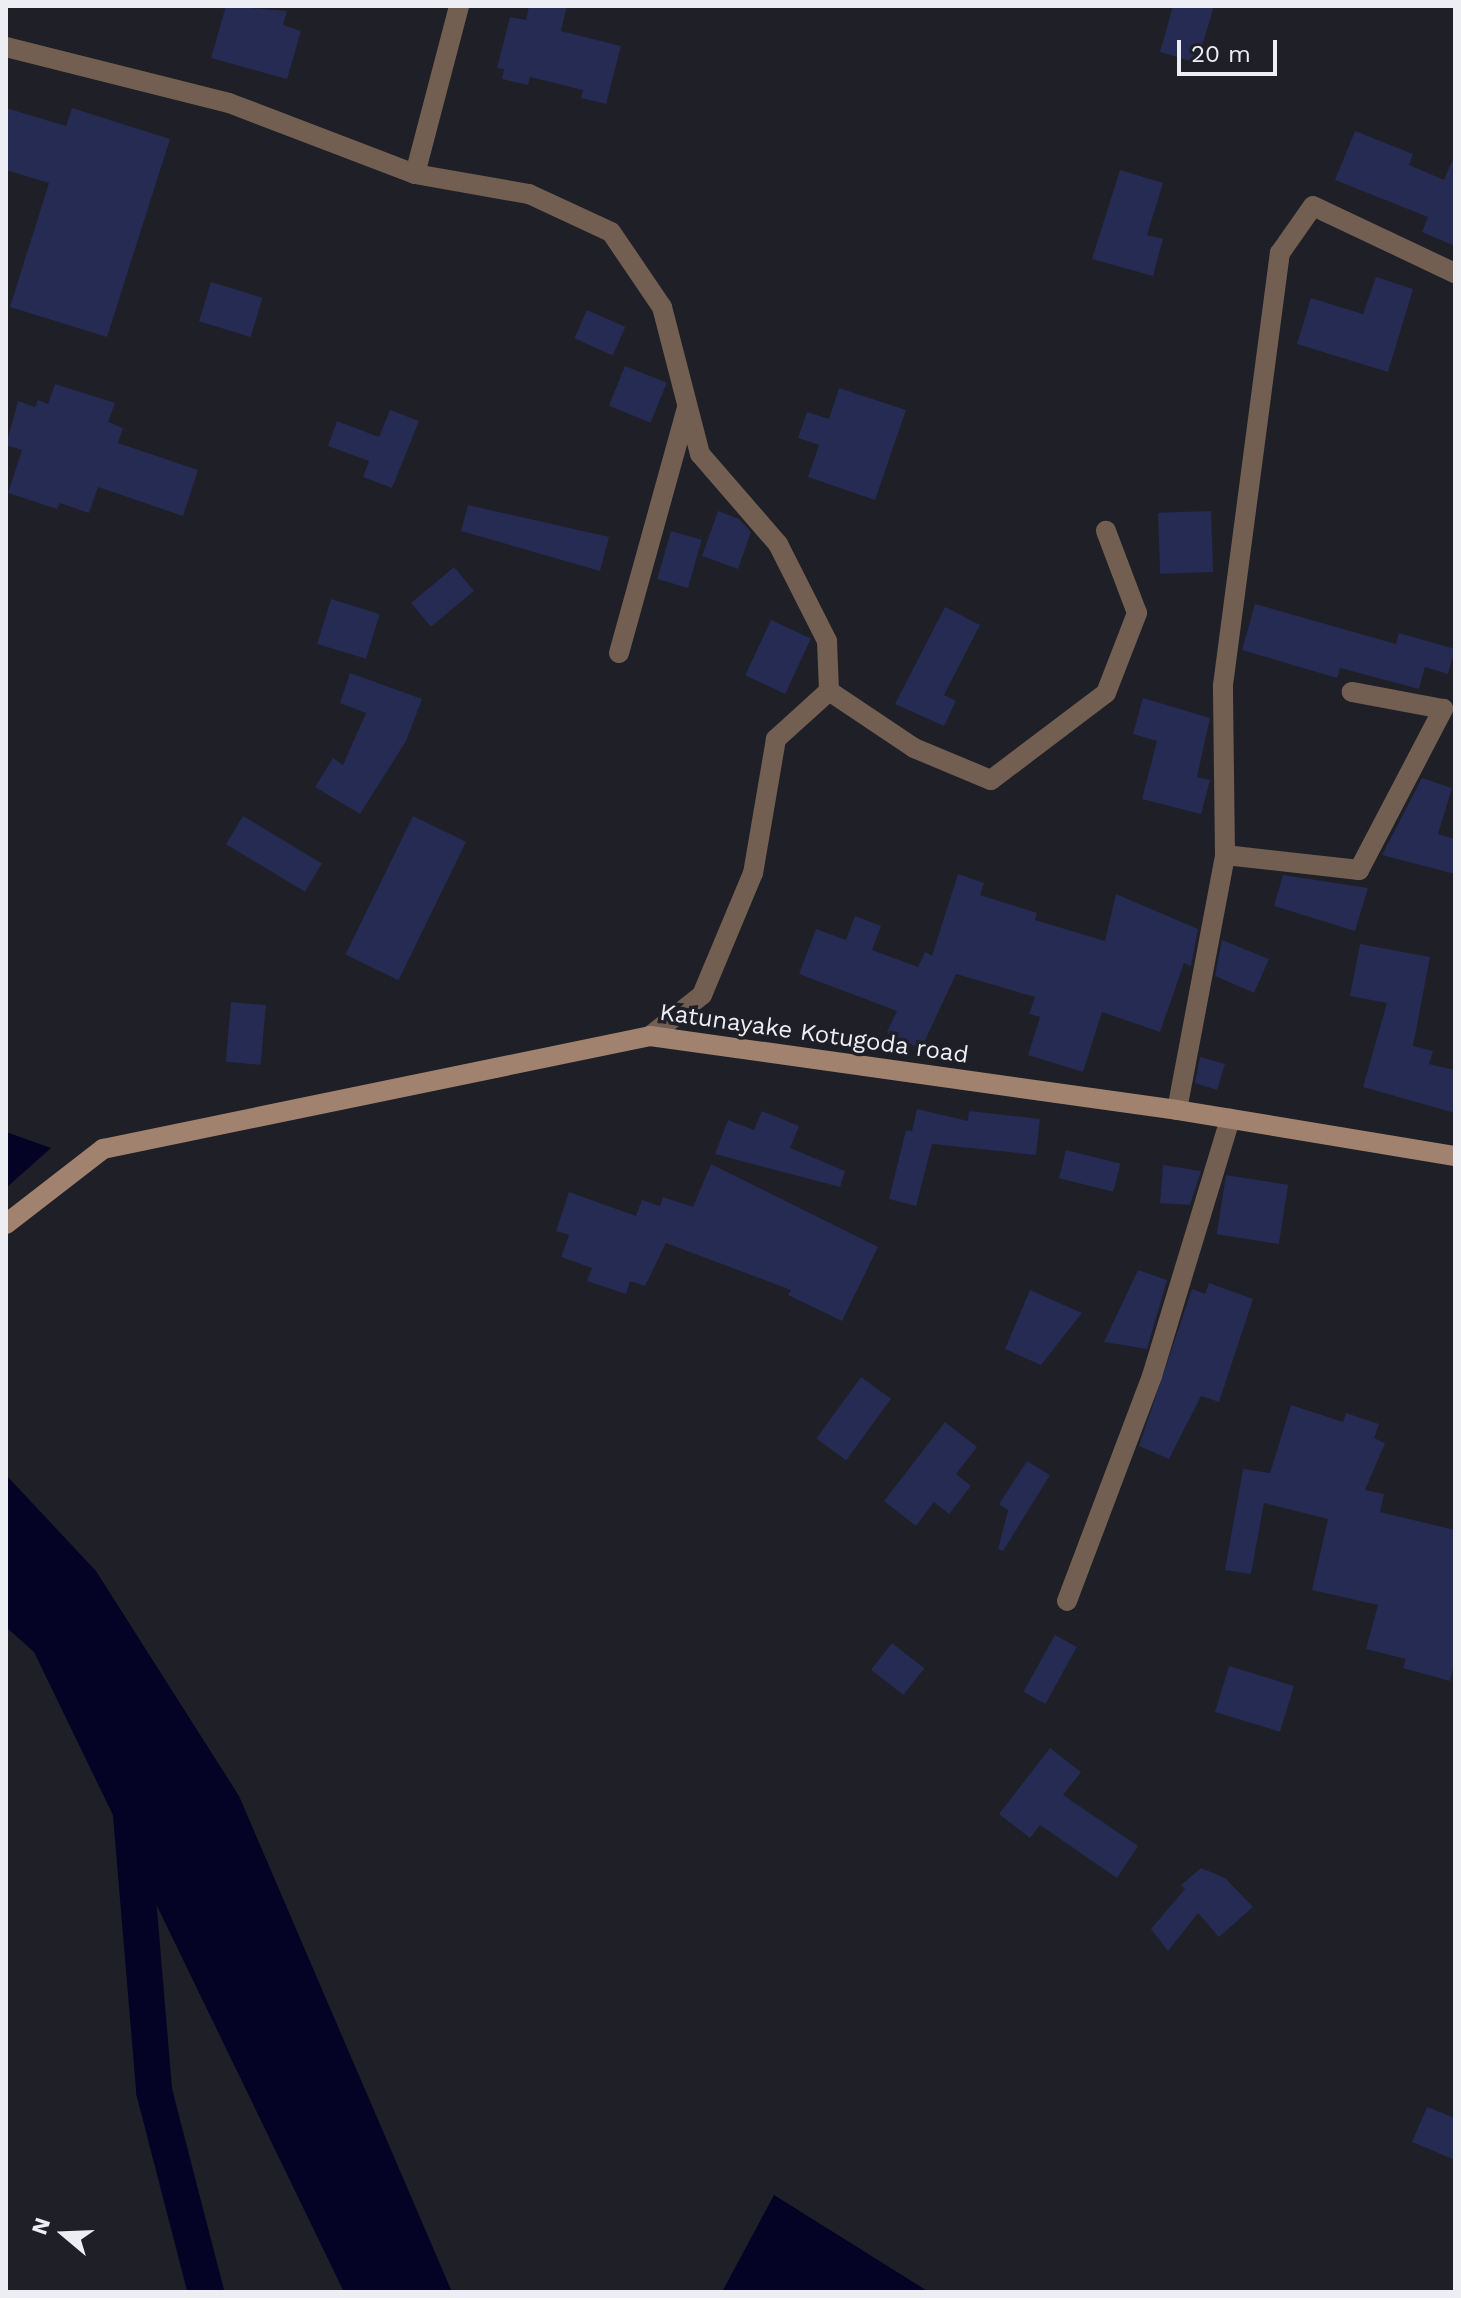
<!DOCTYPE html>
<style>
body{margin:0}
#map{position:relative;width:1461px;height:2298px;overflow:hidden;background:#1e1f27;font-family:"Work Sans",sans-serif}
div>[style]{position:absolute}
.water>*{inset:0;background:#040325}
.canal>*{height:36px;margin:-18px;padding:0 18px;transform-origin:18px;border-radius:18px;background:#040325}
.building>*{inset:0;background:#252b52;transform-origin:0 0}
.minor>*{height:20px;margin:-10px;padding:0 10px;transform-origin:10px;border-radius:10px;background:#725f52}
.secondary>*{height:20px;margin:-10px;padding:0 10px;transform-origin:10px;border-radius:10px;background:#a1826f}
span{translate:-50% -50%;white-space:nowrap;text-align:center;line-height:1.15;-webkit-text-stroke:7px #1e1f27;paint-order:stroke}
.street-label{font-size:24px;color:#eceef3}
.frame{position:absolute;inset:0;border:8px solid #eceef3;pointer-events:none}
.north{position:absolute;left:24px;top:2194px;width:80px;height:80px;-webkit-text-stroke:6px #1e1f27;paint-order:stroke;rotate:289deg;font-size:22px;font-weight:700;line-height:32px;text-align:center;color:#eceef3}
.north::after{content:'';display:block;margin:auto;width:28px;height:36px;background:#eceef3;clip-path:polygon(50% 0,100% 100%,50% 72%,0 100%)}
.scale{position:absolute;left:1177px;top:40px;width:100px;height:36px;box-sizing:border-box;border:4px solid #eceef3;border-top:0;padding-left:10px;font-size:24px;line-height:28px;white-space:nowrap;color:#eceef3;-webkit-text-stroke:6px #1e1f27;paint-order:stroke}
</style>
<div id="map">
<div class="water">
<div style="clip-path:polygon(6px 1132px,51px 1148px,6px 1188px)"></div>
<div style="clip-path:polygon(6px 1475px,96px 1571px,239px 1796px,452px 2292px,344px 2292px,34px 1652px,6px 1627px)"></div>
<div style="clip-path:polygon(774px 2195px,929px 2292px,722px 2292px)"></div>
</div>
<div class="canal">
<div style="left:130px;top:1803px;width:289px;rotate:85.2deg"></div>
<div style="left:154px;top:2091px;width:208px;rotate:75.5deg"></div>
</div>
<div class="building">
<div style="clip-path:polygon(226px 6px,287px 11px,283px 25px,301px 31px,287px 79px,211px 58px)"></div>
<div style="clip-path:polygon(529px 6px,567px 6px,561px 31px,621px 46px,606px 104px,581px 98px,583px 90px,530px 77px,528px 85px,502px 79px,504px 69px,497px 68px,510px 17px,526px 20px)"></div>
<div style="clip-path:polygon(1173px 6px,1214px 6px,1197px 63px,1160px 52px)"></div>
<div style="clip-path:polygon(6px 108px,66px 126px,72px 108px,170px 139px,107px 337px,10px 307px,49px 183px,6px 170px)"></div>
<div style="clip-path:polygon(1355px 131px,1413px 154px,1409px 165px,1444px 180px,1455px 154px,1455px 246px,1422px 232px,1428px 217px,1335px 180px)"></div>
<div style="clip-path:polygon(1120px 170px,1163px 183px,1147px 235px,1163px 239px,1153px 276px,1092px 259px)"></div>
<div style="clip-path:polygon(1376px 277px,1413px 289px,1388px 372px,1297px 344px,1311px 298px,1363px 314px)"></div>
<div style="left:211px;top:282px;width:54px;height:41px;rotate:17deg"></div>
<div style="left:587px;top:310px;width:42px;height:31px;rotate:24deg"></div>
<div style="left:625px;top:366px;width:45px;height:43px;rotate:22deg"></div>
<div style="clip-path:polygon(55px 384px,115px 403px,108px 422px,123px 428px,118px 443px,198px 470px,183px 516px,98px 487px,89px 513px,60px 503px,57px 509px,8px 493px,22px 450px,6px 445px,18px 401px,35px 407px,38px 400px,48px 404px)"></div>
<div style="clip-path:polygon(839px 388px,906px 410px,875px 500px,808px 477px,819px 445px,798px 438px,807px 412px,829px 419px)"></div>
<div style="clip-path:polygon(390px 410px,419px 421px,392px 488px,363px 477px,369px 461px,328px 446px,337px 421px,379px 437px)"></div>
<div style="clip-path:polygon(468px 505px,609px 537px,600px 571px,461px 531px)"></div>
<div style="clip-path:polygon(718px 511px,739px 519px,751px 532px,738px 569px,702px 556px)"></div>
<div style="left:1211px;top:511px;width:61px;height:53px;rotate:88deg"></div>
<div style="left:671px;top:531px;width:32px;height:50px;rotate:16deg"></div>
<div style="left:454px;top:567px;width:31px;height:56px;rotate:50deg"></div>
<div style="left:331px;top:599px;width:51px;height:47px;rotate:17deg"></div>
<div style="clip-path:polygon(1255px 604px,1396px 644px,1399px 633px,1455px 649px,1448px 674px,1425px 667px,1419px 689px,1340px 668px,1337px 678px,1242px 650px)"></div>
<div style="clip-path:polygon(945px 607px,980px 625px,944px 695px,956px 701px,944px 726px,895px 704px)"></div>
<div style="left:771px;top:620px;width:44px;height:61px;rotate:25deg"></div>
<div style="clip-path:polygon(350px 673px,422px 699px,406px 741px,360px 814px,315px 787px,333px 758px,343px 765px,366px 713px,340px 703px)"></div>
<div style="clip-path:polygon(1143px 698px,1210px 718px,1197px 777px,1210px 780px,1201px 814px,1142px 799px,1157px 741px,1133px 734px)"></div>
<div style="clip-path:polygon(1422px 778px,1452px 788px,1438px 834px,1455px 839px,1455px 874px,1382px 855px)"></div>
<div style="left:243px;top:816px;width:92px;height:33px;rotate:31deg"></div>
<div style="left:413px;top:816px;width:59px;height:154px;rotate:26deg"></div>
<div style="clip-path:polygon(958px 874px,984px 883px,980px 895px,1037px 913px,1035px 920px,1105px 941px,1116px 894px,1198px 929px,1191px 966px,1184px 963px,1160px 1032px,1102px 1012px,1083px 1072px,1028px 1055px,1040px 1017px,1029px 1014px,1035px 997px,956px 974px,921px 1049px,887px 1032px,897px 1011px,799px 974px,816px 929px,846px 940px,855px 916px,881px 926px,872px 950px,918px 967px,925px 952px,932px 956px)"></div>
<div style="clip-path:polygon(1283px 875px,1368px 888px,1355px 931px,1274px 906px)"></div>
<div style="clip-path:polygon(1222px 940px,1269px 959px,1254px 993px,1215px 976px)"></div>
<div style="clip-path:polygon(1360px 944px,1430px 957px,1413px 1046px,1433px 1051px,1429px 1064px,1455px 1070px,1455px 1113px,1363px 1087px,1387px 1003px,1350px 996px)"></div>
<div style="left:231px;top:1002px;width:35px;height:60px;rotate:5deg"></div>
<div style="clip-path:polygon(1200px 1057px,1225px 1064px,1217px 1090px,1195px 1083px)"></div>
<div style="clip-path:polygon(917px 1109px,968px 1121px,969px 1111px,1040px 1119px,1036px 1155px,932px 1144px,916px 1206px,889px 1199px,906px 1130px,912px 1131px)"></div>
<div style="clip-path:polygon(762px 1111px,799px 1126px,790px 1148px,845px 1171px,840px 1187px,715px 1154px,728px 1120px,754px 1130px)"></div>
<div style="left:1066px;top:1150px;width:56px;height:29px;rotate:14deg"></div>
<div style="clip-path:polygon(711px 1164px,878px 1247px,842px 1321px,788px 1295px,791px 1290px,666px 1243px,645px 1286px,630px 1281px,626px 1294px,587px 1281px,592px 1268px,561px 1257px,569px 1235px,556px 1231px,569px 1192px,636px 1216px,642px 1200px,660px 1206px,663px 1197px,693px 1207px)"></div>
<div style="clip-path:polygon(1163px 1165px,1201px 1171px,1190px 1205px,1160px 1203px)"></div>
<div style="left:1226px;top:1175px;width:63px;height:60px;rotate:9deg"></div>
<div style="clip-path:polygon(1138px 1270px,1167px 1280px,1147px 1349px,1104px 1342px)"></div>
<div style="clip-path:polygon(1209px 1283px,1253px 1299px,1219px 1402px,1201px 1396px,1169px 1459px,1139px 1446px,1192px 1289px,1205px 1294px)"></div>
<div style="clip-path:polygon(1030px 1290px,1082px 1313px,1041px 1365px,1005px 1349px)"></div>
<div style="left:861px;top:1377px;width:37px;height:76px;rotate:36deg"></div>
<div style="clip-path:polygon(1291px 1405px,1343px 1422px,1346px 1413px,1379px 1424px,1374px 1438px,1385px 1443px,1365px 1490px,1384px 1494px,1380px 1512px,1455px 1530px,1455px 1661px,1450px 1681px,1403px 1668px,1406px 1659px,1366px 1649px,1378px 1605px,1312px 1590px,1328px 1519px,1264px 1503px,1251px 1574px,1225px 1570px,1243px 1469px,1270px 1473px)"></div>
<div style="clip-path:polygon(945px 1422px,977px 1447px,956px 1474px,971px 1486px,949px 1514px,934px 1502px,916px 1526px,884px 1501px)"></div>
<div style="clip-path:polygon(1027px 1461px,1050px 1475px,1003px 1551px,998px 1549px,1008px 1510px,999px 1504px)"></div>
<div style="left:1055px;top:1635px;width:25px;height:65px;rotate:29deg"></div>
<div style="left:892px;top:1643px;width:41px;height:34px;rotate:38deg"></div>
<div style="left:1229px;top:1666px;width:68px;height:48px;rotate:17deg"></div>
<div style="clip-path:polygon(1050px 1748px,1081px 1772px,1063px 1795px,1138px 1846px,1117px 1878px,1040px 1825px,1030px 1838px,999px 1814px)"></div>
<div style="clip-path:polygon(1201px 1868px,1225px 1878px,1253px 1907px,1219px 1937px,1198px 1913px,1168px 1951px,1151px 1929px,1185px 1889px,1181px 1885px)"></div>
<div style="clip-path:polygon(1427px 2107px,1455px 2118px,1455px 2160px,1412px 2142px)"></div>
</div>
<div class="minor">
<div style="left:6px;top:47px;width:230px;rotate:14.1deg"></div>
<div style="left:229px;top:103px;width:199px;rotate:20.9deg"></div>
<div style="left:415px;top:174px;width:116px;rotate:10deg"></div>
<div style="left:529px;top:194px;width:90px;rotate:24.9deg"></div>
<div style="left:611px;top:232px;width:91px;rotate:55.8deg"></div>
<div style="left:662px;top:307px;width:152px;rotate:75.5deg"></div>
<div style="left:700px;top:454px;width:119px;rotate:49.1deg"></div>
<div style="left:778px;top:544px;width:109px;rotate:63.2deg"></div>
<div style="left:827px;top:641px;width:50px;rotate:87.7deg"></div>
<div style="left:829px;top:691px;width:72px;rotate:137.8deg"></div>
<div style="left:776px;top:739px;width:136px;rotate:99.7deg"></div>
<div style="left:753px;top:873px;width:132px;rotate:112.7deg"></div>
<div style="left:702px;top:995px;width:66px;rotate:141.7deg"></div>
<div style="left:415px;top:174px;width:174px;rotate:-75.3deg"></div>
<div style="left:619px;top:653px;width:255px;rotate:-74.5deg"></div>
<div style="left:829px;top:691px;width:102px;rotate:33.8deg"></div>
<div style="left:914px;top:748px;width:83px;rotate:22.6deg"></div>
<div style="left:991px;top:780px;width:144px;rotate:-37.1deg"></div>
<div style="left:1106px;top:693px;width:86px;rotate:-68.8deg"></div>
<div style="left:1137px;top:613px;width:88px;rotate:-110.7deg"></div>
<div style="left:1225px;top:855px;width:170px;rotate:-90.7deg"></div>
<div style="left:1223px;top:685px;width:436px;rotate:-82.5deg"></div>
<div style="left:1280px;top:253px;width:57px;rotate:-54.9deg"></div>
<div style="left:1313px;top:206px;width:157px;rotate:25.3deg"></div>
<div style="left:1177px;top:1110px;width:259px;rotate:-79.3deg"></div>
<div style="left:1225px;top:855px;width:135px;rotate:6.4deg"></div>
<div style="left:1359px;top:870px;width:182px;rotate:-62.4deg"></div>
<div style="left:1443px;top:709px;width:93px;rotate:-169.4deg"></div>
<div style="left:1067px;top:1601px;width:241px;rotate:-69.3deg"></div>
<div style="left:1152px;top:1376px;width:269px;rotate:-73.1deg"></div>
</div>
<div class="secondary">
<div style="left:6px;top:1224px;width:123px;rotate:-37.7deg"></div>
<div style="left:103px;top:1149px;width:559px;rotate:-11.67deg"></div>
<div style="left:650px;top:1036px;width:532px;rotate:7.99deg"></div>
<div style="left:1177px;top:1110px;width:282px;rotate:9.4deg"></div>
</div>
<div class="street-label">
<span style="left:814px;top:1034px;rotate:8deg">Katunayake Kotugoda road</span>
</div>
<div class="frame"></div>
<div class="north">N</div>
<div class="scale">20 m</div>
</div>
